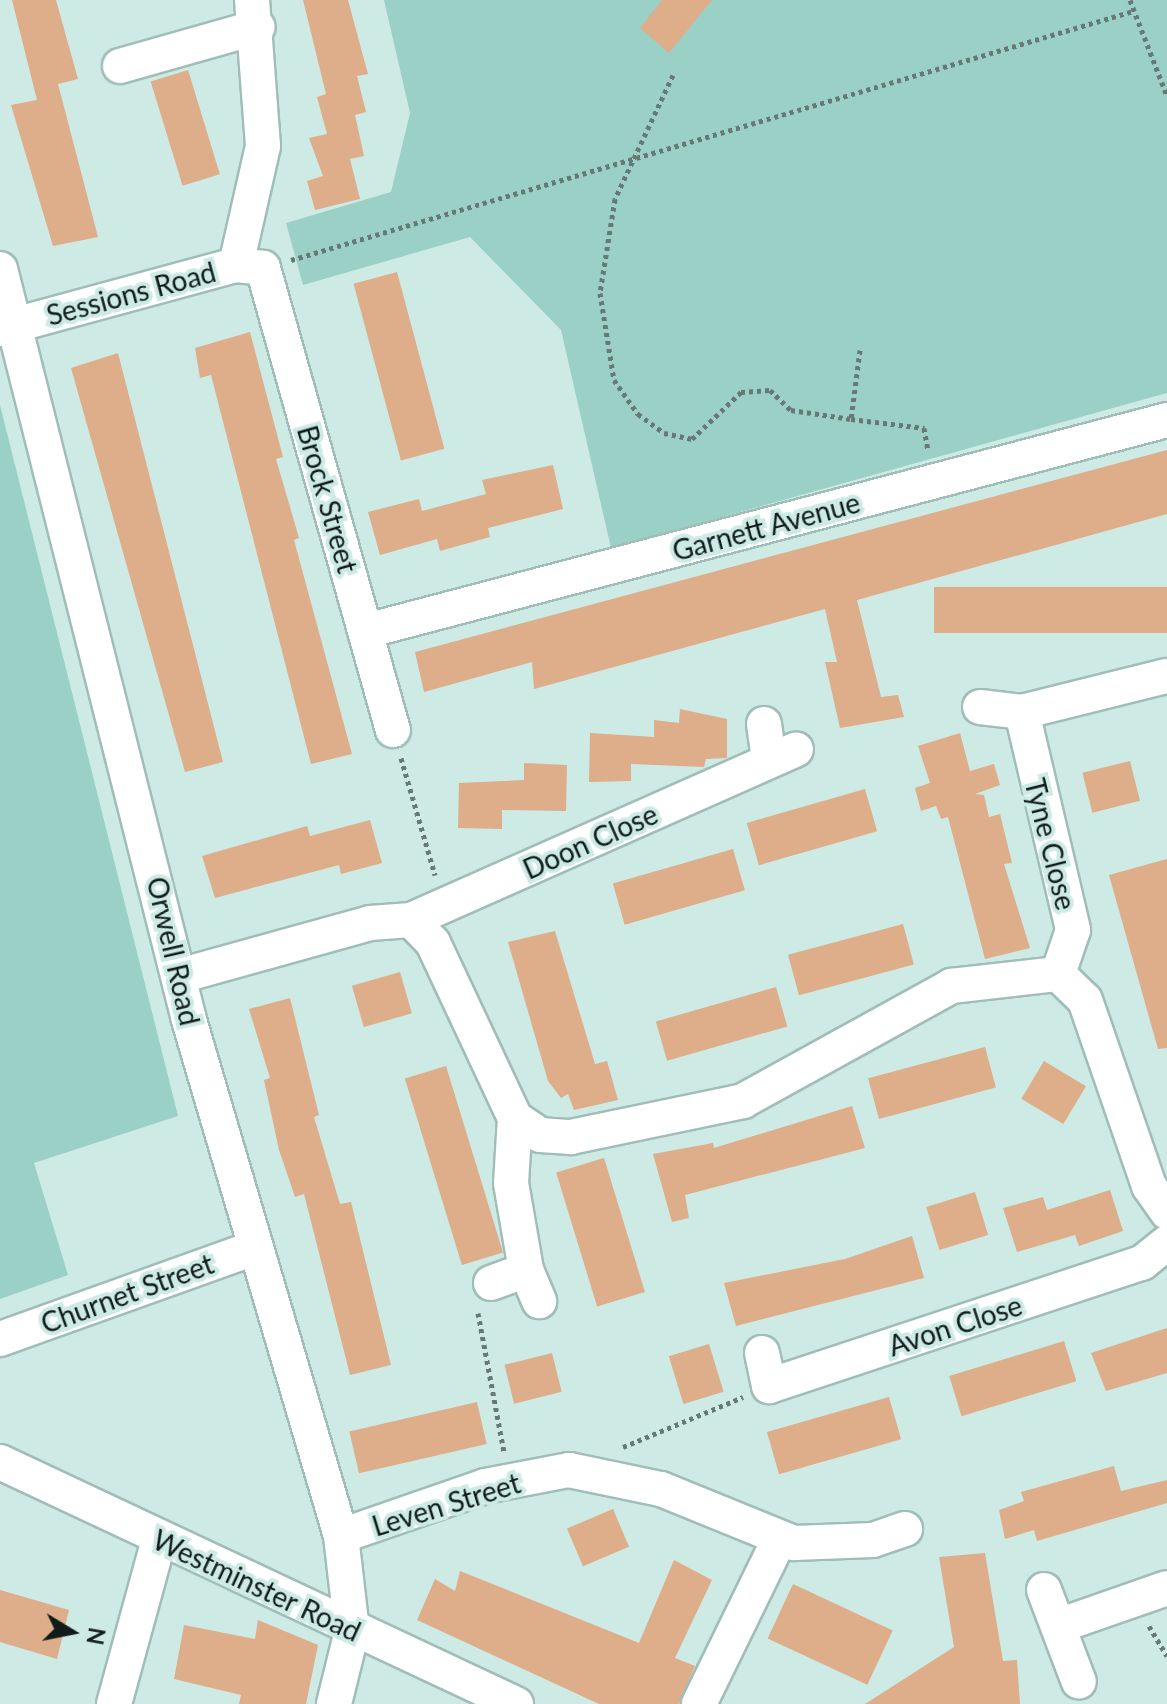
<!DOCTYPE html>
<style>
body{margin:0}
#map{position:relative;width:1167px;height:1704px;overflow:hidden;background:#cdeae4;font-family:Lato,sans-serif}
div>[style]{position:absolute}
.green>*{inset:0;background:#9bd0c6}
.building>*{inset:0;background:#dead8a;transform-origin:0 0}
.path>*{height:5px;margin-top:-2.5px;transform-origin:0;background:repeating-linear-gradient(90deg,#667975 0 4px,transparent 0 8px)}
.roads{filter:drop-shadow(2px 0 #a0bdb7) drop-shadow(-2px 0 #a0bdb7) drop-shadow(0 2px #a0bdb7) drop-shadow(0 -2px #a0bdb7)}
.minor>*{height:34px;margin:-17px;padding:0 17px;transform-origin:17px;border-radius:17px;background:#fff}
span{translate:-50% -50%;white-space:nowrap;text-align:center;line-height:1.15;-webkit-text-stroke:8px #cdeae4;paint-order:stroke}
.street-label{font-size:28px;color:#111c1a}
.north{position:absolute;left:32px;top:1592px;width:80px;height:80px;-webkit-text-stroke:6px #cdeae4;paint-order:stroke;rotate:100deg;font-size:22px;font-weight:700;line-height:32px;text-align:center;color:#111c1a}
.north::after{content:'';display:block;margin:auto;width:28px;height:36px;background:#111c1a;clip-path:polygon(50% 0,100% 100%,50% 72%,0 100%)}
</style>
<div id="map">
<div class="green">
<div style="clip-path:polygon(384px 0,1167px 0,1167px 393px,611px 548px,561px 330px,470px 237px,303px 285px,286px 223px,391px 192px,410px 113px)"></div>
<div style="clip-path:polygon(0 405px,178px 1116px,34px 1163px,68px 1275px,0 1299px)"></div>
</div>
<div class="building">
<div style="clip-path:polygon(12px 0,56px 0,78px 79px,58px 84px,98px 237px,53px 246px,11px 105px,37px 100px)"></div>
<div style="clip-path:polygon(303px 0,348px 0,368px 74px,357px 76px,366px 112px,355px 115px,364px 156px,350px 159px,360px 199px,315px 210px,307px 181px,323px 176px,309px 138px,327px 134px,317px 97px,326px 94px)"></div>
<div style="clip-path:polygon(662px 0,712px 0,669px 53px,640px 28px)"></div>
<div style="left:188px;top:70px;width:109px;height:39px;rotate:73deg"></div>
<div style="left:397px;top:272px;width:183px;height:45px;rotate:75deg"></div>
<div style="clip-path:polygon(250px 332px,283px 457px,276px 459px,299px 538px,294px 540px,352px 754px,311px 764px,211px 375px,200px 378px,195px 348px)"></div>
<div style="clip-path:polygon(118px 353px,223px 762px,185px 772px,71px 368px)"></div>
<div style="clip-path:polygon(1167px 450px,1167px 514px,857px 600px,881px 697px,898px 695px,904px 717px,840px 728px,825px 662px,837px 662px,825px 609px,534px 689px,532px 662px,424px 692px,415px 652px)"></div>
<div style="clip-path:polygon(553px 465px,563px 509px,488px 528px,490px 537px,440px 551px,437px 539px,380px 555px,368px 512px,419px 499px,422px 511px,486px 494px,482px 480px)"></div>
<div style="left:1167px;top:587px;width:46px;height:233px;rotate:90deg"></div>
<div style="clip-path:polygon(680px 709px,727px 719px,727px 758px,706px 759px,704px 767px,631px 764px,631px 781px,589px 782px,590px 733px,654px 737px,654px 720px,679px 723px)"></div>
<div style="clip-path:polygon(960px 733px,970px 771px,994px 764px,1000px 785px,975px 794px,984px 795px,989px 817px,1000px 814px,1012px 863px,1004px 864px,1030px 948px,985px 959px,948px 817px,941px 819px,936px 806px,921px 811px,915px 788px,930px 783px,918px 746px)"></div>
<div style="left:1130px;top:761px;width:41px;height:49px;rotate:76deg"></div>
<div style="clip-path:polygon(524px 763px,567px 765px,566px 811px,502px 810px,502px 829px,458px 828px,459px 783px,524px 780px)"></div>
<div style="left:865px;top:789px;width:44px;height:123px;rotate:74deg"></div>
<div style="clip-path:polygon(370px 820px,382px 863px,341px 874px,339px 865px,215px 898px,202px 856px,307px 826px,310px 836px)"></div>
<div style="left:733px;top:849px;width:43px;height:125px;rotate:74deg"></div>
<div style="clip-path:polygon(1167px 859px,1167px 1048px,1158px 1049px,1109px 875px)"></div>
<div style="left:903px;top:924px;width:42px;height:119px;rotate:75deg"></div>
<div style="clip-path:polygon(555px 931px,595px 1064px,607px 1061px,618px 1100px,574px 1110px,568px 1094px,561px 1098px,548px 1081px,508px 942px)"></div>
<div style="left:400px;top:972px;width:43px;height:50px;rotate:74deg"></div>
<div style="left:776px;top:987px;width:41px;height:125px;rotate:74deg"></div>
<div style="clip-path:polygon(290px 998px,319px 1115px,314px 1117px,340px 1204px,351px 1202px,391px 1365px,350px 1375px,304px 1194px,295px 1197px,279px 1150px,264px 1080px,270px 1078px,249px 1009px)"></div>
<div style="left:985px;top:1047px;width:42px;height:121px;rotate:75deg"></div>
<div style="left:1044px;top:1061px;width:49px;height:44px;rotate:31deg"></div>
<div style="left:446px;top:1066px;width:195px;height:43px;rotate:73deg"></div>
<div style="clip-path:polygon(852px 1106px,865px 1148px,685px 1195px,689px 1218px,672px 1222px,653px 1154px,713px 1143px,714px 1148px)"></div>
<div style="left:604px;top:1158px;width:140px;height:50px;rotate:73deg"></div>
<div style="clip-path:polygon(1110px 1190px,1123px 1231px,1079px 1246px,1075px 1235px,1017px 1252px,1003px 1208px,1043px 1197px,1047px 1210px)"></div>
<div style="left:975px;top:1192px;width:45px;height:51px;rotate:73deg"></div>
<div style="clip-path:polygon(912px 1236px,924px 1278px,736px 1326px,724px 1283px,845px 1259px)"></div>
<div style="clip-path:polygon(1167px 1328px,1167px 1373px,1106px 1391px,1091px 1353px)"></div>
<div style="left:1064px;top:1341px;width:42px;height:120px;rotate:73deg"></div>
<div style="left:709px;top:1344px;width:50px;height:42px;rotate:73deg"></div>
<div style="left:552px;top:1353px;width:40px;height:49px;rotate:76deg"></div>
<div style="left:889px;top:1397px;width:44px;height:127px;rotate:74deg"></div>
<div style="left:477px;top:1402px;width:43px;height:131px;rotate:77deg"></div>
<div style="clip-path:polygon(1114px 1466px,1121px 1491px,1167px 1480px,1167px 1503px,1037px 1541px,1034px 1530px,1005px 1539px,999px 1510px,1024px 1501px,1021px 1492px)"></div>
<div style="left:613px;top:1509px;width:41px;height:50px;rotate:67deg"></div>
<div style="clip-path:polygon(985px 1553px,1003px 1661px,1017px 1660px,1020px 1704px,865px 1704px,954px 1647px,939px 1557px)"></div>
<div style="clip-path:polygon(674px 1560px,712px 1580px,675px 1658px,695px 1666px,679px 1704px,599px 1704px,417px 1620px,435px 1579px,455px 1591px,460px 1571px,639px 1643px)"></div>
<div style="left:793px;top:1584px;width:110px;height:60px;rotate:25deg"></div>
<div style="clip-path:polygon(0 1590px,69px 1610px,57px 1659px,0 1642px)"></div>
<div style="clip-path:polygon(258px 1620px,318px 1645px,306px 1704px,239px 1704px,241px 1695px,174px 1679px,184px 1625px,255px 1639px)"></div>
</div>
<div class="path">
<div style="left:1130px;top:0;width:103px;rotate:68.9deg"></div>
<div style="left:673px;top:75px;width:137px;rotate:115.1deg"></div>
<div style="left:615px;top:199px;width:95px;rotate:99.1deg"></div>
<div style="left:600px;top:293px;width:88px;rotate:80.9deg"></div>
<div style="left:614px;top:380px;width:42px;rotate:54.8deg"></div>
<div style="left:638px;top:414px;width:32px;rotate:36deg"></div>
<div style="left:664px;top:433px;width:29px;rotate:12deg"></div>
<div style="left:692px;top:439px;width:68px;rotate:-43.8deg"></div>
<div style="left:741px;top:392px;width:29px;rotate:-4deg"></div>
<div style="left:770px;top:390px;width:29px;rotate:44deg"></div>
<div style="left:791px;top:410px;width:61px;rotate:8.5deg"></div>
<div style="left:291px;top:260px;width:878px;rotate:-16.47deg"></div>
<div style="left:860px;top:350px;width:70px;rotate:97.4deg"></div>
<div style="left:851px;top:419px;width:74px;rotate:7deg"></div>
<div style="left:924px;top:428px;width:23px;rotate:80deg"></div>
<div style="left:401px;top:758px;width:122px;rotate:73.8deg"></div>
<div style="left:478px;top:1313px;width:141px;rotate:79.4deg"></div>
<div style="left:623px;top:1447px;width:130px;rotate:-22.6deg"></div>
<div style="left:1149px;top:1626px;width:35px;rotate:59deg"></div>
</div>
<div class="roads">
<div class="minor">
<div style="left:120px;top:66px;width:143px;rotate:-15.8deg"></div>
<div style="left:236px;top:265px;width:122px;rotate:-77.2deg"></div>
<div style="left:263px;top:146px;width:146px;rotate:-94.3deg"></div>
<div style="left:0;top:269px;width:774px;rotate:75.87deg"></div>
<div style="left:189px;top:1020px;width:538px;rotate:73.59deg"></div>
<div style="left:341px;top:1536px;width:96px;rotate:83.4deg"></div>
<div style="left:352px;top:1631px;width:75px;rotate:103.9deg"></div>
<div style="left:0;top:329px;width:245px;rotate:-15.2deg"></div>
<div style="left:236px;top:265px;width:27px;rotate:6deg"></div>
<div style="left:263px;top:268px;width:480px;rotate:74.3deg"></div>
<div style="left:366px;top:631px;width:828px;rotate:-14.76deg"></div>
<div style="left:980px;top:707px;width:42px;rotate:6.8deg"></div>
<div style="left:1022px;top:712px;width:224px;rotate:76.8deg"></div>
<div style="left:1073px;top:930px;width:46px;rotate:108.8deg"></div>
<div style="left:1022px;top:712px;width:148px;rotate:-14deg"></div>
<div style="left:764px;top:724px;width:35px;rotate:82deg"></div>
<div style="left:411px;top:920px;width:421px;rotate:-23.9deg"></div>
<div style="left:183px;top:975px;width:194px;rotate:-15.5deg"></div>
<div style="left:370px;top:923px;width:41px;rotate:-4.2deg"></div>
<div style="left:411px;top:920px;width:32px;rotate:46deg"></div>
<div style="left:433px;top:943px;width:193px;rotate:64.9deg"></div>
<div style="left:515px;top:1118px;width:30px;rotate:34deg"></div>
<div style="left:540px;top:1135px;width:31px;rotate:4deg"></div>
<div style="left:571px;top:1137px;width:176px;rotate:-11.8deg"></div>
<div style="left:743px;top:1101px;width:238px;rotate:-28.9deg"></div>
<div style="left:951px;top:986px;width:108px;rotate:-6.4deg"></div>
<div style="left:1058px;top:974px;width:37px;rotate:44deg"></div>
<div style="left:1085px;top:1000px;width:197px;rotate:71deg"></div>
<div style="left:1149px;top:1186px;width:32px;rotate:55deg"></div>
<div style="left:515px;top:1118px;width:65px;rotate:93.5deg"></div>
<div style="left:511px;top:1183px;width:88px;rotate:80.2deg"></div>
<div style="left:526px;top:1270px;width:34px;rotate:67deg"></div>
<div style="left:491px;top:1283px;width:37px;rotate:-20deg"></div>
<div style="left:0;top:1339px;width:270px;rotate:-19.7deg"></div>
<div style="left:762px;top:1353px;width:34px;rotate:78deg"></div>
<div style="left:769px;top:1386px;width:393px;rotate:-18.3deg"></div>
<div style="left:1142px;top:1263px;width:32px;rotate:-39deg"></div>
<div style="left:0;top:1462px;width:570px;rotate:25.13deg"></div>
<div style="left:341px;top:1536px;width:152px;rotate:-19.1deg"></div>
<div style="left:485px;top:1486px;width:86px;rotate:-10.8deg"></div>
<div style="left:569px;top:1470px;width:94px;rotate:11.7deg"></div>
<div style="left:661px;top:1489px;width:144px;rotate:22.1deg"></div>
<div style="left:794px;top:1543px;width:79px;rotate:-2.2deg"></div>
<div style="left:873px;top:1540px;width:34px;rotate:-19deg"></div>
<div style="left:1044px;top:1590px;width:98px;rotate:69.2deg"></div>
<div style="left:1061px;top:1625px;width:112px;rotate:-19.2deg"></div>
<div style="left:114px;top:1704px;width:170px;rotate:-74.7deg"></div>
<div style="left:699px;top:1704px;width:185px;rotate:-64deg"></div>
</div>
</div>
<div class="street-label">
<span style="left:131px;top:293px;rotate:-15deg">Sessions Road</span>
<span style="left:328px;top:499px;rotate:74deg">Brock Street</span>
<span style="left:766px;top:526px;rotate:-15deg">Garnett Avenue</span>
<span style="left:590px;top:841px;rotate:-24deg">Doon Close</span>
<span style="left:1051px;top:844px;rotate:76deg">Tyne Close</span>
<span style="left:174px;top:951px;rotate:77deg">Orwell Road</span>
<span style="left:127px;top:1293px;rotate:-20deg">Churnet Street</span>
<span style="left:955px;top:1325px;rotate:-18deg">Avon Close</span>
<span style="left:446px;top:1504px;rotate:-17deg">Leven Street</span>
<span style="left:257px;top:1585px;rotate:25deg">Westminster Road</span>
</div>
<div class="north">N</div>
</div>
